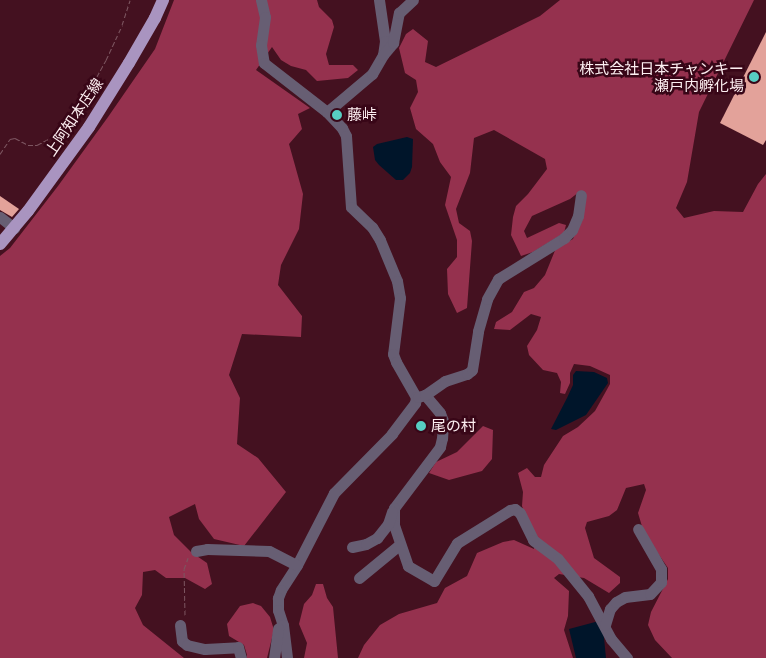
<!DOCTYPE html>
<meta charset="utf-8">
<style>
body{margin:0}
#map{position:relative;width:766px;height:658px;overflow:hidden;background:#441120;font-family:"Golos Text","Noto Sans JP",sans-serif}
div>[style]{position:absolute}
.forest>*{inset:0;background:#95314e}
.water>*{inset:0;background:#00152a}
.building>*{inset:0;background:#e3a29a}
.path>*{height:1px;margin-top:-0.5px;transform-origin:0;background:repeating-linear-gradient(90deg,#7c5560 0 5px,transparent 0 7.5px)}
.minor>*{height:11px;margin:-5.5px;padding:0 5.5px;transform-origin:5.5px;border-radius:5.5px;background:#675e73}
.major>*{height:12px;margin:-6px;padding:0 6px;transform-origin:6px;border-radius:6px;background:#a994c0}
.dots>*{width:14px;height:14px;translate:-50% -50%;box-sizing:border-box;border:2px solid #380617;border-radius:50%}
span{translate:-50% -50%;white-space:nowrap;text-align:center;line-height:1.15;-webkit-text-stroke:5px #380617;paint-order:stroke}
.poi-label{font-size:15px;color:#fdeff1}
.right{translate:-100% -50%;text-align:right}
.left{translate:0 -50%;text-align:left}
.street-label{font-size:15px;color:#fdeff1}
</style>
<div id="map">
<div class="forest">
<div style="clip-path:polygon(174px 0,317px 0,319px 7px,332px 20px,334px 27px,326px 54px,329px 65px,353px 65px,358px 70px,348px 78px,317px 81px,306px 70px,291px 66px,281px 60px,272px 47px,256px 70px,310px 108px,298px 114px,302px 129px,289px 144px,303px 194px,299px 229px,281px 265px,278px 285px,302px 316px,301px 337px,242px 334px,229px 375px,240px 398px,237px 444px,258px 458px,286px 492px,244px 546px,214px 539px,199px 519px,195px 504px,169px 517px,174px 535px,191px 552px,207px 563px,212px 584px,205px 589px,185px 578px,166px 578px,155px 570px,143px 572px,142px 595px,135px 608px,143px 625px,184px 658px,0 658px,0 256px,10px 248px,58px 186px,108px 117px,155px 49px)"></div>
<div style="clip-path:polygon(560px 0,754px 0,699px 112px,687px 182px,676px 208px,684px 218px,714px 211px,743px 212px,758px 184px,766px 174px,766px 658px,672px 658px,655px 640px,648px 625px,651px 612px,668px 579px,668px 568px,644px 533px,638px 513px,646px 490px,644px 484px,626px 488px,617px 510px,609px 516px,587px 522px,585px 528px,594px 558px,620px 577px,620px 583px,609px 593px,584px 578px,559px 574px,554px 578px,569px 591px,568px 616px,564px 630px,573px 658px,358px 658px,364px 645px,380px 625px,399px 614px,437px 603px,445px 588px,467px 576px,477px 553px,503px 542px,514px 540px,534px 549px,534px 538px,522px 506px,523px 492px,518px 473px,527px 468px,535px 477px,541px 477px,544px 465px,563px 436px,578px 427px,595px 411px,610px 384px,610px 375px,590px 366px,574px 364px,570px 373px,570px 383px,565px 394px,560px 393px,561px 382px,557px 373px,543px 370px,529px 355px,527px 346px,537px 330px,541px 317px,531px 314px,510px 330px,494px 329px,496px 322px,512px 312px,524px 292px,534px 288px,545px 275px,556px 248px,573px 239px,580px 219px,579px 192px,570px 199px,532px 216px,524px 231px,527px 238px,559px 223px,566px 225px,564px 233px,533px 252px,521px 256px,511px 235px,513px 217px,516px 206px,528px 194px,547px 169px,545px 159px,494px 130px,474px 138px,470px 173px,456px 209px,459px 223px,470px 231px,472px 241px,467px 308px,457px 313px,448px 294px,447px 269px,457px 257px,457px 240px,445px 205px,451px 177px,440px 162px,433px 144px,416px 129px,410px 108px,418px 92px,416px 80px,405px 73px,399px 48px,406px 34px,413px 29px,428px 41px,425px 62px,436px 67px,540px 16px)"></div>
<div style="clip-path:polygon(483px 426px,493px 430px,492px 459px,482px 471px,449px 480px,429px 473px,436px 462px,457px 452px)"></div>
<div style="clip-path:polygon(316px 584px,323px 584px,327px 598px,333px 607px,338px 658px,304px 658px,307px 643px,299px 624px,304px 604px,312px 595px)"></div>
<div style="clip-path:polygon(253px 603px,261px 606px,270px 617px,274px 630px,267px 658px,246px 658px,247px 655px,244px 645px,229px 636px,227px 624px,240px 606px)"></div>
</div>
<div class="water">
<div style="clip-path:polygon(407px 137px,413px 139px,412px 167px,410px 173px,403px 180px,396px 180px,379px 165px,375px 160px,373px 147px,377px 144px)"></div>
<div style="clip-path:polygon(576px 371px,594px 372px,607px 378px,608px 383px,586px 415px,556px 430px,551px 429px,567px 398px,573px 385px,573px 375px)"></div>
<div style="clip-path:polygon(599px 621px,603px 628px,606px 658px,576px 658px,569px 629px)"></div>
</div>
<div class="building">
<div style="clip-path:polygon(766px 32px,766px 140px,763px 145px,720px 123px)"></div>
<div style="clip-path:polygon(0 196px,19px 209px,12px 217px,0 210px)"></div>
</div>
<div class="path">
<div style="left:92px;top:85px;width:8px;rotate:30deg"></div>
<div style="left:0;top:154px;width:18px;rotate:-56deg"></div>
<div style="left:10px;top:139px;width:5px;rotate:-11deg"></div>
<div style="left:15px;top:138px;width:15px;rotate:28deg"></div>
<div style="left:28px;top:145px;width:9px"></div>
<div style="left:37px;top:145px;width:21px;rotate:-28deg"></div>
<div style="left:56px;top:135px;width:27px;rotate:-45deg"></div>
<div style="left:75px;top:116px;width:64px;rotate:-61deg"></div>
<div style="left:106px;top:60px;width:38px;rotate:-65deg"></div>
<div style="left:122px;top:25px;width:26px;rotate:-72deg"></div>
<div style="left:185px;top:615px;width:46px;rotate:-91.2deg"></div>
<div style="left:184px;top:569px;width:12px;rotate:-70deg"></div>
</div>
<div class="minor">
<div style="left:261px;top:0;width:17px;rotate:77deg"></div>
<div style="left:265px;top:17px;width:28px;rotate:98deg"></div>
<div style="left:261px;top:45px;width:18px;rotate:81deg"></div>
<div style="left:264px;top:63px;width:80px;rotate:37.9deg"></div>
<div style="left:327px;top:112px;width:22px;rotate:47deg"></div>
<div style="left:342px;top:128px;width:9px;rotate:63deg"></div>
<div style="left:346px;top:136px;width:71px;rotate:86deg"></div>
<div style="left:351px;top:207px;width:29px;rotate:44deg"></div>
<div style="left:372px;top:227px;width:15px;rotate:58deg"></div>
<div style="left:380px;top:240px;width:44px;rotate:67.5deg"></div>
<div style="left:397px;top:281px;width:17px;rotate:80deg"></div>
<div style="left:400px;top:298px;width:56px;rotate:97.1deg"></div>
<div style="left:393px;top:354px;width:9px;rotate:69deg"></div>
<div style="left:396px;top:362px;width:40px;rotate:60.3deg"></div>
<div style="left:416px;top:397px;width:6px;rotate:99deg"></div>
<div style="left:415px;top:403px;width:39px;rotate:127deg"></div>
<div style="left:392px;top:434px;width:83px;rotate:134.5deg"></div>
<div style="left:334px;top:493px;width:81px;rotate:117.2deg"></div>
<div style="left:297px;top:565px;width:30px;rotate:123deg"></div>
<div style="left:281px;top:590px;width:9px;rotate:111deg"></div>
<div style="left:278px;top:598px;width:12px;rotate:90deg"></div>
<div style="left:278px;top:610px;width:16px;rotate:72deg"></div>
<div style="left:283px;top:625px;width:33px;rotate:83deg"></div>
<div style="left:379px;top:0;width:41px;rotate:81.7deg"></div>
<div style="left:385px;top:41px;width:14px;rotate:98deg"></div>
<div style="left:327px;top:112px;width:59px;rotate:-40.2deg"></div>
<div style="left:372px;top:74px;width:22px;rotate:-60deg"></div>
<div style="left:383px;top:55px;width:16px;rotate:-50deg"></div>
<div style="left:393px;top:43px;width:31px;rotate:-79deg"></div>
<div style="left:399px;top:13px;width:19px;rotate:-43deg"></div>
<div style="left:0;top:217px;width:18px;rotate:38deg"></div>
<div style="left:425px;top:395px;width:23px;rotate:50deg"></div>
<div style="left:440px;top:413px;width:9px;rotate:69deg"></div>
<div style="left:443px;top:421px;width:17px;rotate:93deg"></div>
<div style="left:442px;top:438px;width:9px;rotate:103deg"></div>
<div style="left:440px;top:447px;width:76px;rotate:127deg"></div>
<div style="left:394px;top:508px;width:17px;rotate:90deg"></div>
<div style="left:394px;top:525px;width:43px;rotate:71.1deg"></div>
<div style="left:408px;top:566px;width:30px;rotate:30deg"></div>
<div style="left:434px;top:581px;width:44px;rotate:-58.8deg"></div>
<div style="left:457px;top:543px;width:62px;rotate:-31.9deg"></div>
<div style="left:510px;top:510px;width:5px;rotate:-11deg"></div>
<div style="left:515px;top:509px;width:6px;rotate:39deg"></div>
<div style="left:520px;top:513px;width:30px;rotate:64deg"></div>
<div style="left:533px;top:540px;width:31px;rotate:37deg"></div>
<div style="left:558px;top:559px;width:48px;rotate:51deg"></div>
<div style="left:588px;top:596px;width:49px;rotate:61.9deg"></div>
<div style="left:611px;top:639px;width:25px;rotate:50deg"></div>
<div style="left:418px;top:397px;width:7px;rotate:-16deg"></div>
<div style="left:425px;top:395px;width:24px;rotate:-35deg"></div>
<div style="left:445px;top:381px;width:23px;rotate:-18deg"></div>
<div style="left:467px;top:374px;width:6px;rotate:-39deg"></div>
<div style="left:472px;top:370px;width:39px;rotate:-81deg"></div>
<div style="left:478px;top:331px;width:33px;rotate:-74deg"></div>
<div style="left:487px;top:299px;width:23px;rotate:-61deg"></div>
<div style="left:498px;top:279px;width:78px;rotate:-31.8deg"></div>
<div style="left:564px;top:238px;width:11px;rotate:-45deg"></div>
<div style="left:572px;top:230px;width:15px;rotate:-67deg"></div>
<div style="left:578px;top:216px;width:21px;rotate:-82deg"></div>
<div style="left:352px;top:547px;width:14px;rotate:-12deg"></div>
<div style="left:366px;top:544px;width:13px;rotate:-29deg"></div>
<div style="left:377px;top:538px;width:18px;rotate:-52deg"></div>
<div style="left:388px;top:524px;width:13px;rotate:-72deg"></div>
<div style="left:196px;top:551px;width:11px;rotate:-10deg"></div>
<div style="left:207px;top:549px;width:62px;rotate:1.8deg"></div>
<div style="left:269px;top:551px;width:31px;rotate:27deg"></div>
<div style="left:359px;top:578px;width:52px;rotate:-39.5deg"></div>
<div style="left:180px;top:625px;width:16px;rotate:83deg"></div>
<div style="left:182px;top:641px;width:6px;rotate:39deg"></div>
<div style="left:187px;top:645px;width:18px;rotate:13deg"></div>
<div style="left:205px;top:649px;width:33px;rotate:-3deg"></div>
<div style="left:238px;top:647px;width:11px;rotate:75deg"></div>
<div style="left:605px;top:625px;width:17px;rotate:-73deg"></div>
<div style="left:610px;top:609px;width:9px;rotate:-49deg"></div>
<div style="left:616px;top:602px;width:10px;rotate:-29deg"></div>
<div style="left:625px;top:597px;width:25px;rotate:-7deg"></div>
<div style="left:650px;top:594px;width:16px;rotate:-47deg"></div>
<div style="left:661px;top:582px;width:13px;rotate:-90deg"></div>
<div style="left:661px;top:569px;width:46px;rotate:-119.9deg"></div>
<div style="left:274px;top:658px;width:30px;rotate:-82deg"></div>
</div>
<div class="major">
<div style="left:0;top:244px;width:43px;rotate:-49.7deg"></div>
<div style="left:28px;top:211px;width:104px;rotate:-54deg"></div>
<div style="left:89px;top:127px;width:75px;rotate:-58deg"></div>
<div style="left:129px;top:63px;width:52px;rotate:-60deg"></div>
<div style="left:155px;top:18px;width:20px;rotate:-66deg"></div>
</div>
<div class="dots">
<div style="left:754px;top:77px;background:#57cec2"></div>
<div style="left:337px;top:115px;background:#57cec2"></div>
<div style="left:421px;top:426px;background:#57cec2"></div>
</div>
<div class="poi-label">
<span class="right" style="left:744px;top:77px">株式会社日本チャンキー<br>瀬戸内孵化場</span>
<span class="left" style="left:347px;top:115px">藤峠</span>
<span class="left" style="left:431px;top:426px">尾の村</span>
</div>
<div class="street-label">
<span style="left:74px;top:117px;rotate:-56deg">上阿知本庄線</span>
</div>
</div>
